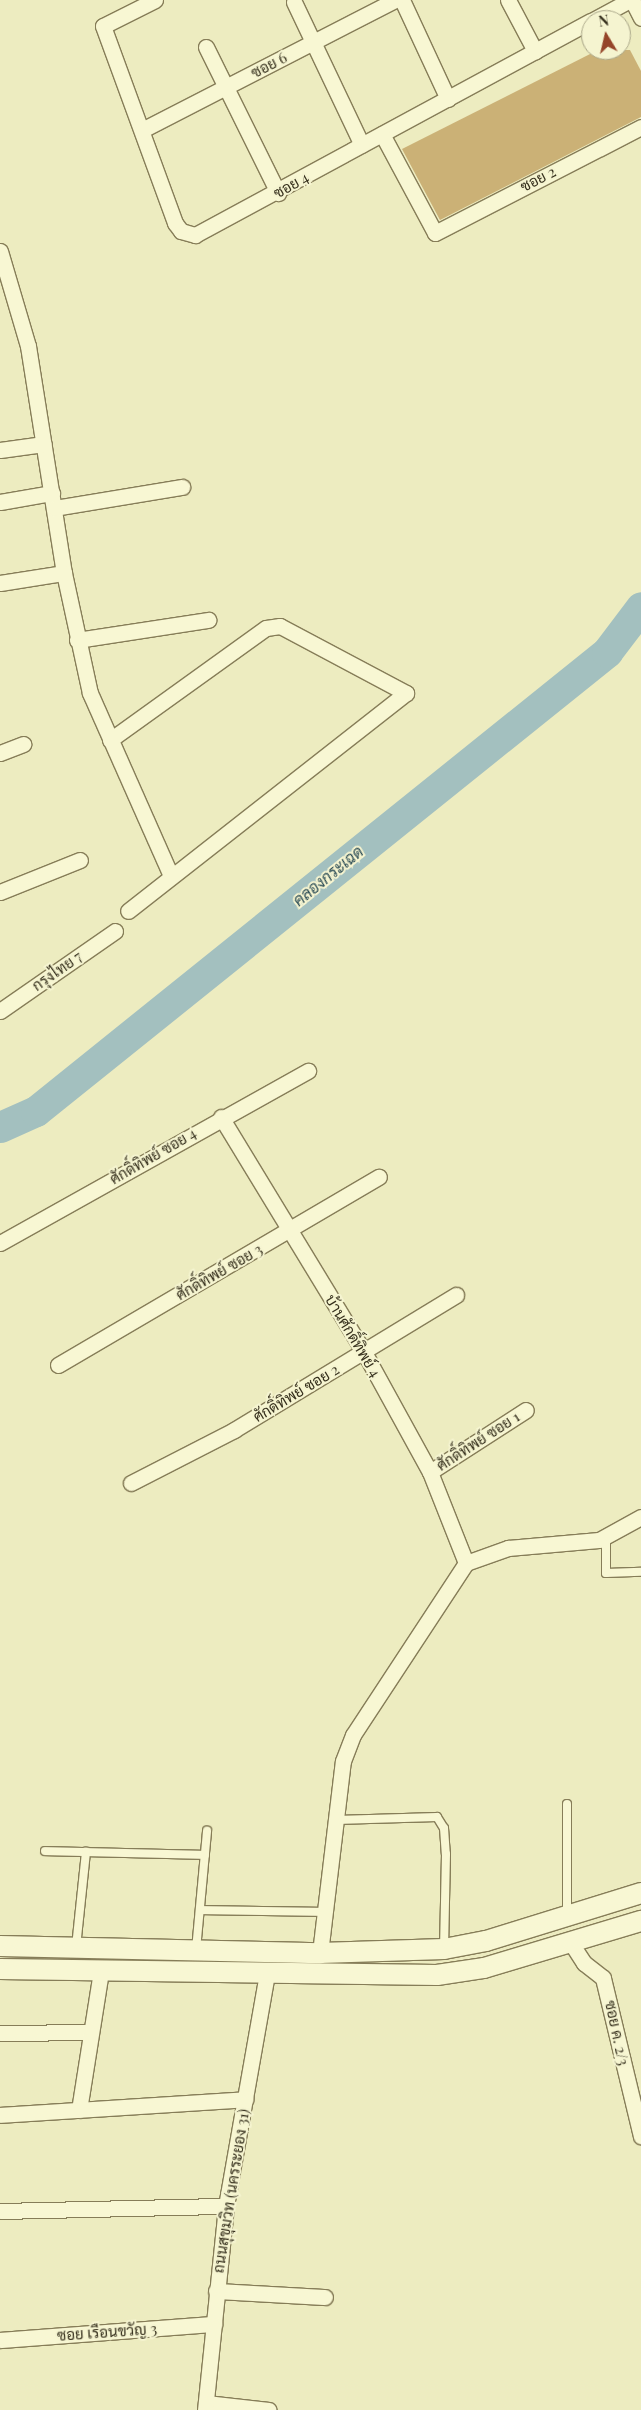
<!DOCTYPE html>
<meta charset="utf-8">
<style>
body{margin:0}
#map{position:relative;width:641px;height:2410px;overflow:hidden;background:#edecc0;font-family:"Playfair Display",Sarabun,serif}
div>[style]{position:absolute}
.river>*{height:31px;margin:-15.5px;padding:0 15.5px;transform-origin:15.5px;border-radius:15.5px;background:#a3c0bf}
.building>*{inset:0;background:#cbb176}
.roads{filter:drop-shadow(1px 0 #867d58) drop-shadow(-1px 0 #867d58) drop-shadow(0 1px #867d58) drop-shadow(0 -1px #867d58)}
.lane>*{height:8px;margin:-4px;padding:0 4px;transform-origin:4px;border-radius:4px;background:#f8f7d3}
.street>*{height:15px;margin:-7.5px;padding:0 7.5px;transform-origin:7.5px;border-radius:7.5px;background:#f8f7d3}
.secondary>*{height:20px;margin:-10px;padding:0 10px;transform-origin:10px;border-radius:10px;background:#f8f7d3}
span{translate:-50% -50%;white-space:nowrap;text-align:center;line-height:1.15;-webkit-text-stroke:4px #f5f4d0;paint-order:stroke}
.street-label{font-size:15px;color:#36301d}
.water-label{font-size:16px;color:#2c4d56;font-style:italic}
.north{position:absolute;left:581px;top:10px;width:50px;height:50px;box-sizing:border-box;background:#f5f4d0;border:1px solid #a9a688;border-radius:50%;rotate:351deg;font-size:14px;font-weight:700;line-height:20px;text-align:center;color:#36301d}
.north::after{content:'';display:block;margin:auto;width:18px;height:22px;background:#954529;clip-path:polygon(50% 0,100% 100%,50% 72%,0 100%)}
</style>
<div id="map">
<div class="river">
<div style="left:0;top:1127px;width:39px;rotate:-24deg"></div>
<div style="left:36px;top:1111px;width:733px;rotate:-38.79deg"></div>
<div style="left:607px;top:652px;width:56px;rotate:-52.9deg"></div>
</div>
<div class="building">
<div style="clip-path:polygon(598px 50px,630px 50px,641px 71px,641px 117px,440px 220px,402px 149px)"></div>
</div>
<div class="roads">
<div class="lane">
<div style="left:606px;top:1537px;width:36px;rotate:90deg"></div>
<div style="left:606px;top:1573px;width:35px;rotate:-2deg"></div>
<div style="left:336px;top:1820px;width:101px;rotate:-1.7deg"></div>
<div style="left:437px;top:1817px;width:13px;rotate:58deg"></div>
<div style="left:444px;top:1828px;width:26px;rotate:86deg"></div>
<div style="left:446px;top:1854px;width:93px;rotate:91.2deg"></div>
<div style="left:45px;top:1851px;width:160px;rotate:1.4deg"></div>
<div style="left:200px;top:1910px;width:125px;rotate:0.9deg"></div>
<div style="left:567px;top:1915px;width:111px;rotate:-90deg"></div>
<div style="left:76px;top:1947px;width:96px;rotate:-84deg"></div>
<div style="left:196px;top:1950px;width:120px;rotate:-84.7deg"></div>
</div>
<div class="street">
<div style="left:155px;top:0;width:58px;rotate:153.4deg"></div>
<div style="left:103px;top:26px;width:210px;rotate:69.9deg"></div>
<div style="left:175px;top:223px;width:10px;rotate:53deg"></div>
<div style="left:181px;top:231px;width:15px;rotate:16deg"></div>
<div style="left:195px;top:235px;width:450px;rotate:-28.4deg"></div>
<div style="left:402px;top:0;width:109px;rotate:65.1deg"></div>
<div style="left:508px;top:0;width:58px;rotate:62.1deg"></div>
<div style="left:632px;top:0;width:20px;rotate:63deg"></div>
<div style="left:294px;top:2px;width:158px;rotate:64.6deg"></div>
<div style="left:593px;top:20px;width:42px;rotate:-28.4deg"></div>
<div style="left:206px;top:47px;width:163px;rotate:63.7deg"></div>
<div style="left:144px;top:129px;width:282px;rotate:-27.2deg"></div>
<div style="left:382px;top:134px;width:112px;rotate:61.8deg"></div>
<div style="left:435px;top:233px;width:232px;rotate:-27.2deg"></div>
<div style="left:0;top:251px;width:99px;rotate:73.6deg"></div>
<div style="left:28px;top:346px;width:230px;rotate:81deg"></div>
<div style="left:64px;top:573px;width:123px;rotate:77.8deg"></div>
<div style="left:90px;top:693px;width:200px;rotate:66.1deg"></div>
<div style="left:0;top:450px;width:44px;rotate:-7.8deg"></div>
<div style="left:0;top:502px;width:53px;rotate:-9.8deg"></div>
<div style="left:55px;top:508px;width:129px;rotate:-9.4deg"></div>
<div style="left:0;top:583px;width:65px;rotate:-8.9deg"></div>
<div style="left:77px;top:640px;width:133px;rotate:-8.7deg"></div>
<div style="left:110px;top:740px;width:192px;rotate:-35.7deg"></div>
<div style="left:266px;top:628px;width:14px;rotate:-8deg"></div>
<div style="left:280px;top:626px;width:143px;rotate:28deg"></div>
<div style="left:406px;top:693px;width:353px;rotate:141.9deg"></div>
<div style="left:0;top:753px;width:25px;rotate:-21deg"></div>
<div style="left:0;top:892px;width:86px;rotate:-21.8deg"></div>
<div style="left:0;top:1011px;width:140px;rotate:-34.8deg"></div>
<div style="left:221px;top:1117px;width:275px;rotate:58.7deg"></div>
<div style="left:364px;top:1352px;width:137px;rotate:61.2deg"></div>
<div style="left:430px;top:1472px;width:98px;rotate:68.4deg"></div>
<div style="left:0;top:1243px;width:353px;rotate:-29.2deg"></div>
<div style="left:58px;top:1365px;width:372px;rotate:-30.4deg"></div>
<div style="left:430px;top:1472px;width:114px;rotate:-32.9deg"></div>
<div style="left:131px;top:1483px;width:116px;rotate:-27.2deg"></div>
<div style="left:234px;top:1430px;width:260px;rotate:-31.3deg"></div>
<div style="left:571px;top:1943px;width:24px;rotate:57deg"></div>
<div style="left:584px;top:1963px;width:24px;rotate:38deg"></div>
<div style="left:603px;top:1978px;width:163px;rotate:76.5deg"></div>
<div style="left:320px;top:1953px;width:193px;rotate:-83.2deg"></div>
<div style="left:343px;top:1761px;width:28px;rotate:-69deg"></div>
<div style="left:353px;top:1735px;width:206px;rotate:-56.7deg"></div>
<div style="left:466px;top:1563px;width:45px;rotate:-19.7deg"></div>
<div style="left:508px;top:1548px;width:91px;rotate:-5deg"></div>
<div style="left:599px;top:1540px;width:48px;rotate:-28.7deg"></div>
<div style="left:0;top:2033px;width:91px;rotate:-0.6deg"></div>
<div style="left:79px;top:2110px;width:141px;rotate:-81deg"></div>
<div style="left:0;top:2115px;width:246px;rotate:-3.7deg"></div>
<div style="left:0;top:2211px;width:226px;rotate:-1.3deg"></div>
<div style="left:216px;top:2291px;width:109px;rotate:3.2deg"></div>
<div style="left:0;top:2340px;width:215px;rotate:-4.3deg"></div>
<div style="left:206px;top:2403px;width:63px;rotate:6.3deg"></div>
<div style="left:205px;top:2410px;width:205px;rotate:-84.1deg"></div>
<div style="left:226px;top:2206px;width:236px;rotate:-80deg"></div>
</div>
<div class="secondary">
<div style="left:0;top:1946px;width:320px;rotate:1.3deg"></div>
<div style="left:320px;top:1953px;width:124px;rotate:-1.8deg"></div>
<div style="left:444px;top:1949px;width:43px;rotate:-10.8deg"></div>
<div style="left:486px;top:1941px;width:162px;rotate:-17.2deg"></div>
<div style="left:0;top:1969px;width:437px;rotate:0.8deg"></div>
<div style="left:437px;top:1975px;width:48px;rotate:-8.5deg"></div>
<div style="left:484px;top:1968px;width:164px;rotate:-16.7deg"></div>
</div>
</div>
<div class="street-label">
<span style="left:269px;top:65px;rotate:-27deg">ซอย 6</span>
<span style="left:538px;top:179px;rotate:-27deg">ซอย 2</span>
<span style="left:291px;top:185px;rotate:-29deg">ซอย 4</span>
<span style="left:57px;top:971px;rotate:-35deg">กรุงไทย 7</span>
<span style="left:153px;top:1156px;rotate:-30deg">ศักดิ์ทิพย์ ซอย 4</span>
<span style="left:219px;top:1272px;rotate:-30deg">ศักดิ์ทิพย์ ซอย 3</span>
<span style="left:353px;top:1336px;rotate:59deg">บ้านศักดิ์ทิพย์ 4</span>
<span style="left:296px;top:1393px;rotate:-31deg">ศักดิ์ทิพย์ ซอย 2</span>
<span style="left:478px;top:1441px;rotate:-33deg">ศักดิ์ทิพย์ ซอย 1</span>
<span style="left:617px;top:2033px;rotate:78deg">ซอย ค. 2/3</span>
<span style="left:231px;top:2191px;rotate:-81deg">ถนนสุขุมวิท (นครระยอง 31)</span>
<span style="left:107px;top:2332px;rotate:-4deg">ซอย เรือนขวัญ 3</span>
</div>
<div class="water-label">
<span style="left:328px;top:876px;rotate:-39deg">คลองกระเฉด</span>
</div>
<div class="north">N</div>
</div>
